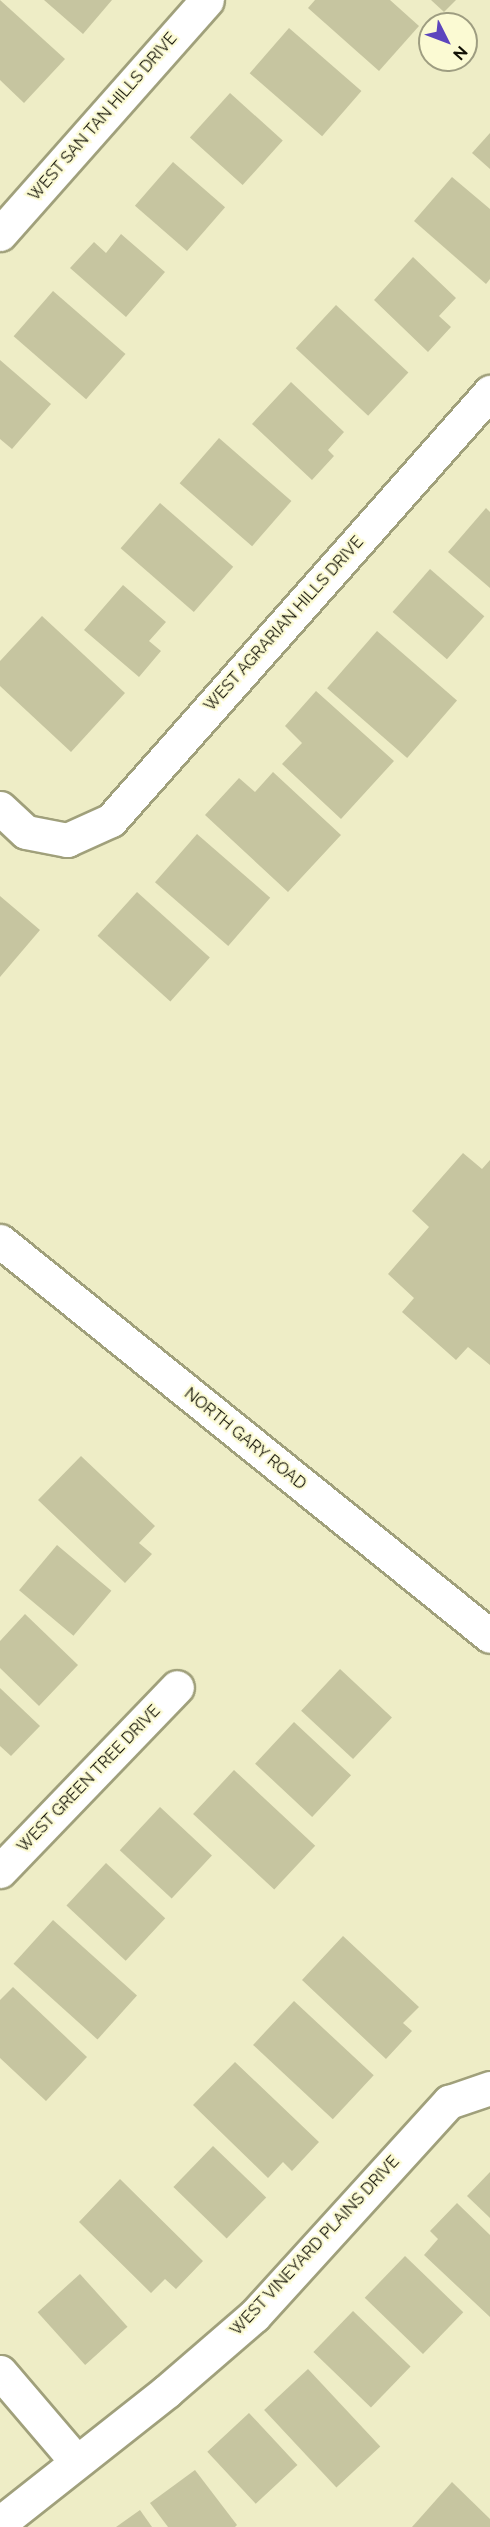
<!DOCTYPE html>
<style>
body{margin:0}
#map{position:relative;width:490px;height:2527px;overflow:hidden;background:#eeedc6;font-family:Raleway,sans-serif}
div>[style]{position:absolute}
.building>*{inset:0;background:#c6c5a0;transform-origin:0 0}
.roads{filter:drop-shadow(2px 0 #a0a07b) drop-shadow(-2px 0 #a0a07b) drop-shadow(0 2px #a0a07b) drop-shadow(0 -2px #a0a07b)}
.minor>*{height:33px;margin:-16.5px;padding:0 16.5px;transform-origin:16.5px;border-radius:16.5px;background:#fff}
.secondary>*{height:33px;margin:-16.5px;padding:0 16.5px;transform-origin:16.5px;border-radius:16.5px;background:#fff}
span{translate:-50% -50%;white-space:nowrap;text-align:center;line-height:1.15;-webkit-text-stroke:4.5px #fbfad3;paint-order:stroke}
.street-label{font-size:16px;color:#121105}
.north{position:absolute;left:418px;top:12px;width:60px;height:60px;box-sizing:border-box;background:#fbfad3;border:2px solid #9e9d81;border-radius:50%;rotate:132deg;font-size:16px;font-weight:700;line-height:24px;text-align:center;color:#121105}
.north::after{content:'';display:block;margin:auto;width:21px;height:27px;background:#5c45bd;clip-path:polygon(50% 0,100% 100%,50% 72%,0 100%)}
</style>
<div id="map">
<div class="building">
<div style="clip-path:polygon(0 0,65px 59px,24px 103px,0 80px)"></div>
<div style="clip-path:polygon(44px 0,112px 0,83px 34px)"></div>
<div style="clip-path:polygon(315px 0,390px 0,419px 26px,379px 71px,308px 8px)"></div>
<div style="clip-path:polygon(431px 0,456px 0,444px 12px)"></div>
<div style="left:289px;top:28px;width:96px;height:60px;rotate:41deg"></div>
<div style="left:230px;top:93px;width:71px;height:60px;rotate:42deg"></div>
<div style="clip-path:polygon(490px 133px,490px 169px,472px 153px)"></div>
<div style="left:173px;top:162px;width:69px;height:58px;rotate:41deg"></div>
<div style="clip-path:polygon(452px 177px,490px 209px,490px 279px,486px 284px,414px 221px)"></div>
<div style="clip-path:polygon(121px 234px,165px 272px,126px 317px,70px 268px,94px 242px,106px 253px)"></div>
<div style="clip-path:polygon(413px 257px,456px 298px,439px 316px,451px 327px,428px 352px,374px 300px)"></div>
<div style="left:53px;top:291px;width:96px;height:60px;rotate:41deg"></div>
<div style="left:336px;top:305px;width:99px;height:59px;rotate:43deg"></div>
<div style="clip-path:polygon(0 360px,51px 404px,12px 449px,0 439px)"></div>
<div style="clip-path:polygon(291px 382px,344px 432px,328px 450px,334px 456px,312px 480px,252px 424px)"></div>
<div style="left:219px;top:438px;width:96px;height:60px;rotate:41deg"></div>
<div style="left:160px;top:503px;width:97px;height:60px;rotate:41deg"></div>
<div style="clip-path:polygon(486px 508px,490px 512px,490px 588px,448px 552px)"></div>
<div style="left:430px;top:569px;width:72px;height:57px;rotate:41deg"></div>
<div style="clip-path:polygon(123px 585px,166px 622px,149px 641px,161px 651px,139px 677px,84px 630px)"></div>
<div style="clip-path:polygon(42px 616px,125px 693px,71px 752px,0 686px,0 661px)"></div>
<div style="left:377px;top:631px;width:106px;height:76px;rotate:41deg"></div>
<div style="clip-path:polygon(316px 691px,394px 761px,341px 819px,282px 764px,302px 743px,285px 726px)"></div>
<div style="clip-path:polygon(273px 772px,341px 835px,288px 892px,205px 815px,239px 778px,255px 792px)"></div>
<div style="left:197px;top:834px;width:97px;height:64px;rotate:41deg"></div>
<div style="left:137px;top:892px;width:98px;height:59px;rotate:42deg"></div>
<div style="clip-path:polygon(0 896px,40px 930px,0 977px)"></div>
<div style="clip-path:polygon(463px 1153px,482px 1169px,490px 1160px,490px 1365px,468px 1347px,456px 1360px,402px 1312px,414px 1298px,388px 1274px,429px 1227px,412px 1211px)"></div>
<div style="clip-path:polygon(81px 1456px,155px 1526px,139px 1543px,152px 1554px,125px 1583px,38px 1500px)"></div>
<div style="left:57px;top:1545px;width:71px;height:59px;rotate:40deg"></div>
<div style="clip-path:polygon(25px 1614px,78px 1665px,39px 1706px,0 1668px,0 1641px)"></div>
<div style="left:340px;top:1669px;width:71px;height:57px;rotate:43deg"></div>
<div style="clip-path:polygon(0 1688px,40px 1726px,11px 1756px,0 1746px)"></div>
<div style="left:294px;top:1722px;width:78px;height:57px;rotate:43deg"></div>
<div style="left:234px;top:1770px;width:111px;height:60px;rotate:43deg"></div>
<div style="left:160px;top:1807px;width:71px;height:59px;rotate:43deg"></div>
<div style="left:106px;top:1863px;width:81px;height:58px;rotate:43deg"></div>
<div style="left:53px;top:1920px;width:113px;height:59px;rotate:42deg"></div>
<div style="clip-path:polygon(343px 1936px,419px 2007px,403px 2023px,412px 2031px,386px 2059px,302px 1980px)"></div>
<div style="clip-path:polygon(13px 1987px,87px 2057px,46px 2101px,0 2058px,0 2000px)"></div>
<div style="left:294px;top:2001px;width:109px;height:60px;rotate:43deg"></div>
<div style="clip-path:polygon(235px 2062px,319px 2142px,292px 2171px,283px 2162px,268px 2178px,193px 2105px)"></div>
<div style="left:213px;top:2146px;width:74px;height:57px;rotate:44deg"></div>
<div style="clip-path:polygon(490px 2172px,490px 2218px,467px 2196px)"></div>
<div style="clip-path:polygon(120px 2179px,203px 2261px,176px 2289px,165px 2279px,151px 2293px,79px 2222px)"></div>
<div style="clip-path:polygon(457px 2203px,490px 2235px,490px 2317px,424px 2255px,438px 2239px,430px 2231px)"></div>
<div style="left:405px;top:2256px;width:81px;height:58px;rotate:44deg"></div>
<div style="left:80px;top:2274px;width:71px;height:57px;rotate:48deg"></div>
<div style="left:353px;top:2311px;width:80px;height:57px;rotate:44deg"></div>
<div style="left:308px;top:2369px;width:106px;height:60px;rotate:47deg"></div>
<div style="left:249px;top:2413px;width:71px;height:57px;rotate:47deg"></div>
<div style="clip-path:polygon(195px 2470px,237px 2525px,235px 2527px,168px 2527px,150px 2503px)"></div>
<div style="clip-path:polygon(452px 2482px,490px 2519px,490px 2527px,412px 2527px)"></div>
<div style="clip-path:polygon(140px 2510px,152px 2527px,116px 2527px)"></div>
</div>
<div class="roads">
<div class="minor">
<div style="left:0;top:234px;width:312px;rotate:-48.5deg"></div>
<div style="left:0;top:808px;width:35px;rotate:43deg"></div>
<div style="left:26px;top:832px;width:42px;rotate:11deg"></div>
<div style="left:67px;top:840px;width:48px;rotate:-24.4deg"></div>
<div style="left:111px;top:820px;width:572px;rotate:-48.47deg"></div>
<div style="left:0;top:1871px;width:255px;rotate:-46.1deg"></div>
<div style="left:0;top:2372px;width:117px;rotate:49.5deg"></div>
<div style="left:0;top:2523px;width:213px;rotate:-38.3deg"></div>
<div style="left:167px;top:2391px;width:115px;rotate:-40.8deg"></div>
<div style="left:254px;top:2316px;width:290px;rotate:-47.7deg"></div>
<div style="left:449px;top:2102px;width:43px;rotate:-18.9deg"></div>
</div>
<div class="secondary">
<div style="left:0;top:1241px;width:629px;rotate:38.87deg"></div>
</div>
</div>
<div class="street-label">
<span style="left:103px;top:117px;rotate:-49deg">WEST SAN TAN HILLS DRIVE</span>
<span style="left:284px;top:624px;rotate:-48deg">WEST AGRARIAN HILLS DRIVE</span>
<span style="left:245px;top:1439px;rotate:39deg">NORTH GARY ROAD</span>
<span style="left:89px;top:1779px;rotate:-46deg">WEST GREEN TREE DRIVE</span>
<span style="left:315px;top:2246px;rotate:-47deg">WEST VINEYARD PLAINS DRIVE</span>
</div>
<div class="north">N</div>
</div>
